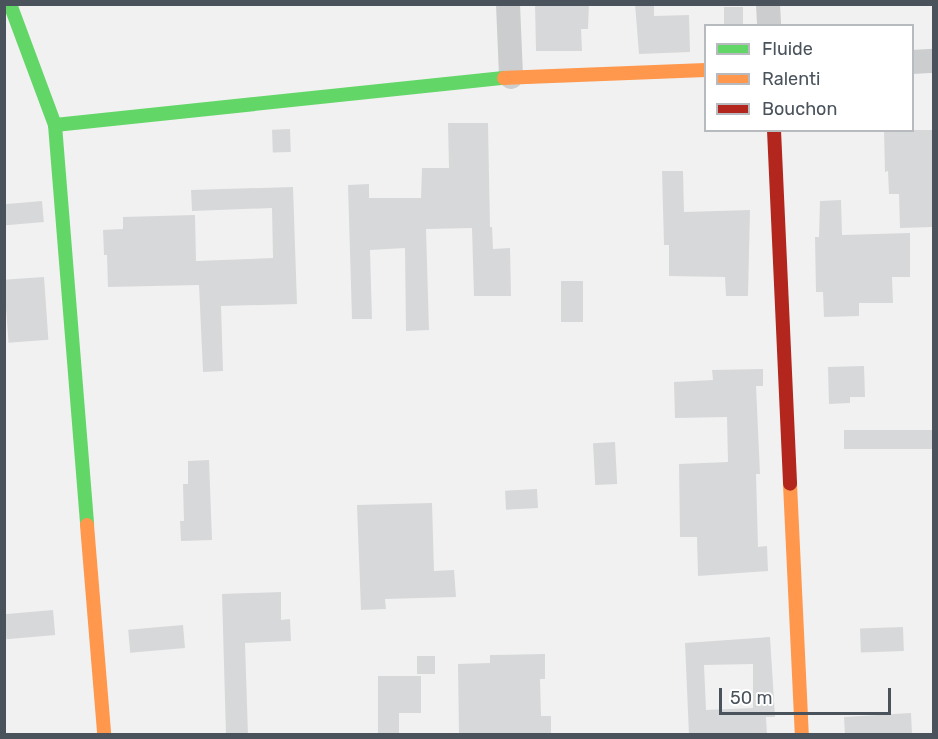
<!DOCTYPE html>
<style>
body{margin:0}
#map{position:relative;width:938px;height:739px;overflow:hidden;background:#f1f1f1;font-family:Rubik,sans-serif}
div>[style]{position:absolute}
.building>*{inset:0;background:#d7d8da;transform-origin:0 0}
.street>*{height:24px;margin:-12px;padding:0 12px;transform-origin:12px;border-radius:12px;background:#cbcdcf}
.fast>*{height:14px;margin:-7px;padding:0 7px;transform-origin:7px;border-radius:7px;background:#63d668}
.slow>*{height:14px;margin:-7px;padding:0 7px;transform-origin:7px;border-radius:7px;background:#ff974d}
.jam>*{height:14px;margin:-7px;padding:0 7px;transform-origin:7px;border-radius:7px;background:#b3261e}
span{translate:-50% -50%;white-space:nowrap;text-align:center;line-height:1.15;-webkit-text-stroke:5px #fff;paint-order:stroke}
.frame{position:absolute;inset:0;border:6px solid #4a535c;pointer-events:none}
.legend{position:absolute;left:704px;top:24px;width:210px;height:108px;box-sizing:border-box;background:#fff;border:2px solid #b7babe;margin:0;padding:8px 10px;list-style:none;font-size:18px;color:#4a535c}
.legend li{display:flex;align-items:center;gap:12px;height:30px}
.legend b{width:30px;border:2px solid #b7babe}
.scale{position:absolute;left:719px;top:688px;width:172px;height:27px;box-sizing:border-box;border:3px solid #4a535c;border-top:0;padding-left:8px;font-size:18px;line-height:21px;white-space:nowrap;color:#4a535c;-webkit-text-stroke:4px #fff;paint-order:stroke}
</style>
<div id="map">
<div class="building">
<div style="clip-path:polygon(535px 4px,589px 4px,588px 29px,581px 29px,582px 51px,536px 51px)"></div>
<div style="clip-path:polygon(635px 4px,654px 4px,654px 16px,689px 15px,690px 52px,639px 54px)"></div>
<div style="left:724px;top:7px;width:19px;height:19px"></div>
<div style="clip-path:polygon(448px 123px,488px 123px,490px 227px,492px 227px,493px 249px,510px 248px,511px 296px,474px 296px,472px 228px,426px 229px,429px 330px,406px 331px,405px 248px,370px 250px,372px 319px,352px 319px,348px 185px,369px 184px,369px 198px,421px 198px,422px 168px,449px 168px)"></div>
<div style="left:290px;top:129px;width:23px;height:18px;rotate:88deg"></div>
<div style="clip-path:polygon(884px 130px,933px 130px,933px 227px,900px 228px,899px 194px,889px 194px,888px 171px,885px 172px)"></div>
<div style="clip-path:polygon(662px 171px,683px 171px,684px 212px,750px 210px,748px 296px,726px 296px,725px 277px,669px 276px,669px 245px,664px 245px)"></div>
<div style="clip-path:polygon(293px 187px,297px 304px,221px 306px,223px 371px,203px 372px,199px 285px,108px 287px,107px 255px,104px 255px,103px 230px,123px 229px,123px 217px,195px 215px,196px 261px,273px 258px,272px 208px,192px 211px,191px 190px)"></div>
<div style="clip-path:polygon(841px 200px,842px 235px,910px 233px,910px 277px,892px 277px,893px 303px,859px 303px,859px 316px,824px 317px,823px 292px,816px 292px,815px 237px,819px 237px,820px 201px)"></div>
<div style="left:42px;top:201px;width:21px;height:38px;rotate:85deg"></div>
<div style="left:44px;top:277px;width:63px;height:40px;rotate:86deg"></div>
<div style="left:561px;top:281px;width:22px;height:41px"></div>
<div style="clip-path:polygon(864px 366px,865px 397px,850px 397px,850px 403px,829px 404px,828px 367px)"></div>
<div style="clip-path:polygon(763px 369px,763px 386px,756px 386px,760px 474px,756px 474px,758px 547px,767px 546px,768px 571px,698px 576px,697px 537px,680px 537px,679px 464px,728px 462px,727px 417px,675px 418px,674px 382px,713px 380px,712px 370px)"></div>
<div style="left:933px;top:430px;width:19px;height:89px;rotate:90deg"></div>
<div style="left:615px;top:442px;width:42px;height:22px;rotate:87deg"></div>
<div style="clip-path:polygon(209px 460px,212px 540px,181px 541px,180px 521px,184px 521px,183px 484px,188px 484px,188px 461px)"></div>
<div style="left:537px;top:489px;width:19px;height:32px;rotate:87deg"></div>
<div style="clip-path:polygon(432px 503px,434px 571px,454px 570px,456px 597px,385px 599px,386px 609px,361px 610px,357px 505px)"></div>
<div style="clip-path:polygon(281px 592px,281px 620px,290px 619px,291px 641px,245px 643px,248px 735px,226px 735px,222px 594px)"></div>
<div style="left:53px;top:610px;width:25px;height:49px;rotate:85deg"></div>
<div style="left:183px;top:625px;width:23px;height:55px;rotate:85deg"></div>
<div style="left:903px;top:627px;width:24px;height:43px;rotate:88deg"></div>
<div style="clip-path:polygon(evenodd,770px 637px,775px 717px,766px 717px,767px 735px,689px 735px,685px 643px,770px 637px,753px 664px,753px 708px,706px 710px,704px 665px,753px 664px)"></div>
<div style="clip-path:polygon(545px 654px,545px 679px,540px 679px,541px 716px,551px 716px,551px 735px,459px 735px,458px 664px,490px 663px,490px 655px)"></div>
<div style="left:417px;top:656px;width:18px;height:18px"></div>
<div style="clip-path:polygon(378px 676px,421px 676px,421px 713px,399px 713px,399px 735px,378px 735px)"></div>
<div style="clip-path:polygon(911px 713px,912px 735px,845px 735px,844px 717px)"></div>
</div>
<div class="street">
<div style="left:508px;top:4px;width:73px;rotate:87.6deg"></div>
<div style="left:768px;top:4px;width:22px;rotate:87deg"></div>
<div style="left:912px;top:62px;width:22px;rotate:-3deg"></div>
</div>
<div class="fast">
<div style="left:10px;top:4px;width:129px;rotate:69.6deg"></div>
<div style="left:55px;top:125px;width:401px;rotate:85.4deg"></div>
<div style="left:55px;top:125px;width:451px;rotate:-6deg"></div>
</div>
<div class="slow">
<div style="left:504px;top:78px;width:202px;rotate:-2.3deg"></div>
<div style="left:790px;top:484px;width:250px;rotate:87.3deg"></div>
<div style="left:87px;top:525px;width:210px;rotate:85.3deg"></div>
</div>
<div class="jam">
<div style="left:774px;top:130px;width:354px;rotate:87.4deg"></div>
</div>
<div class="frame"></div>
<ul class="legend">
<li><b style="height:8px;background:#63d668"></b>Fluide</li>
<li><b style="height:8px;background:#ff974d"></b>Ralenti</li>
<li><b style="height:8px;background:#b3261e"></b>Bouchon</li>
</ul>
<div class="scale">50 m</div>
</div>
